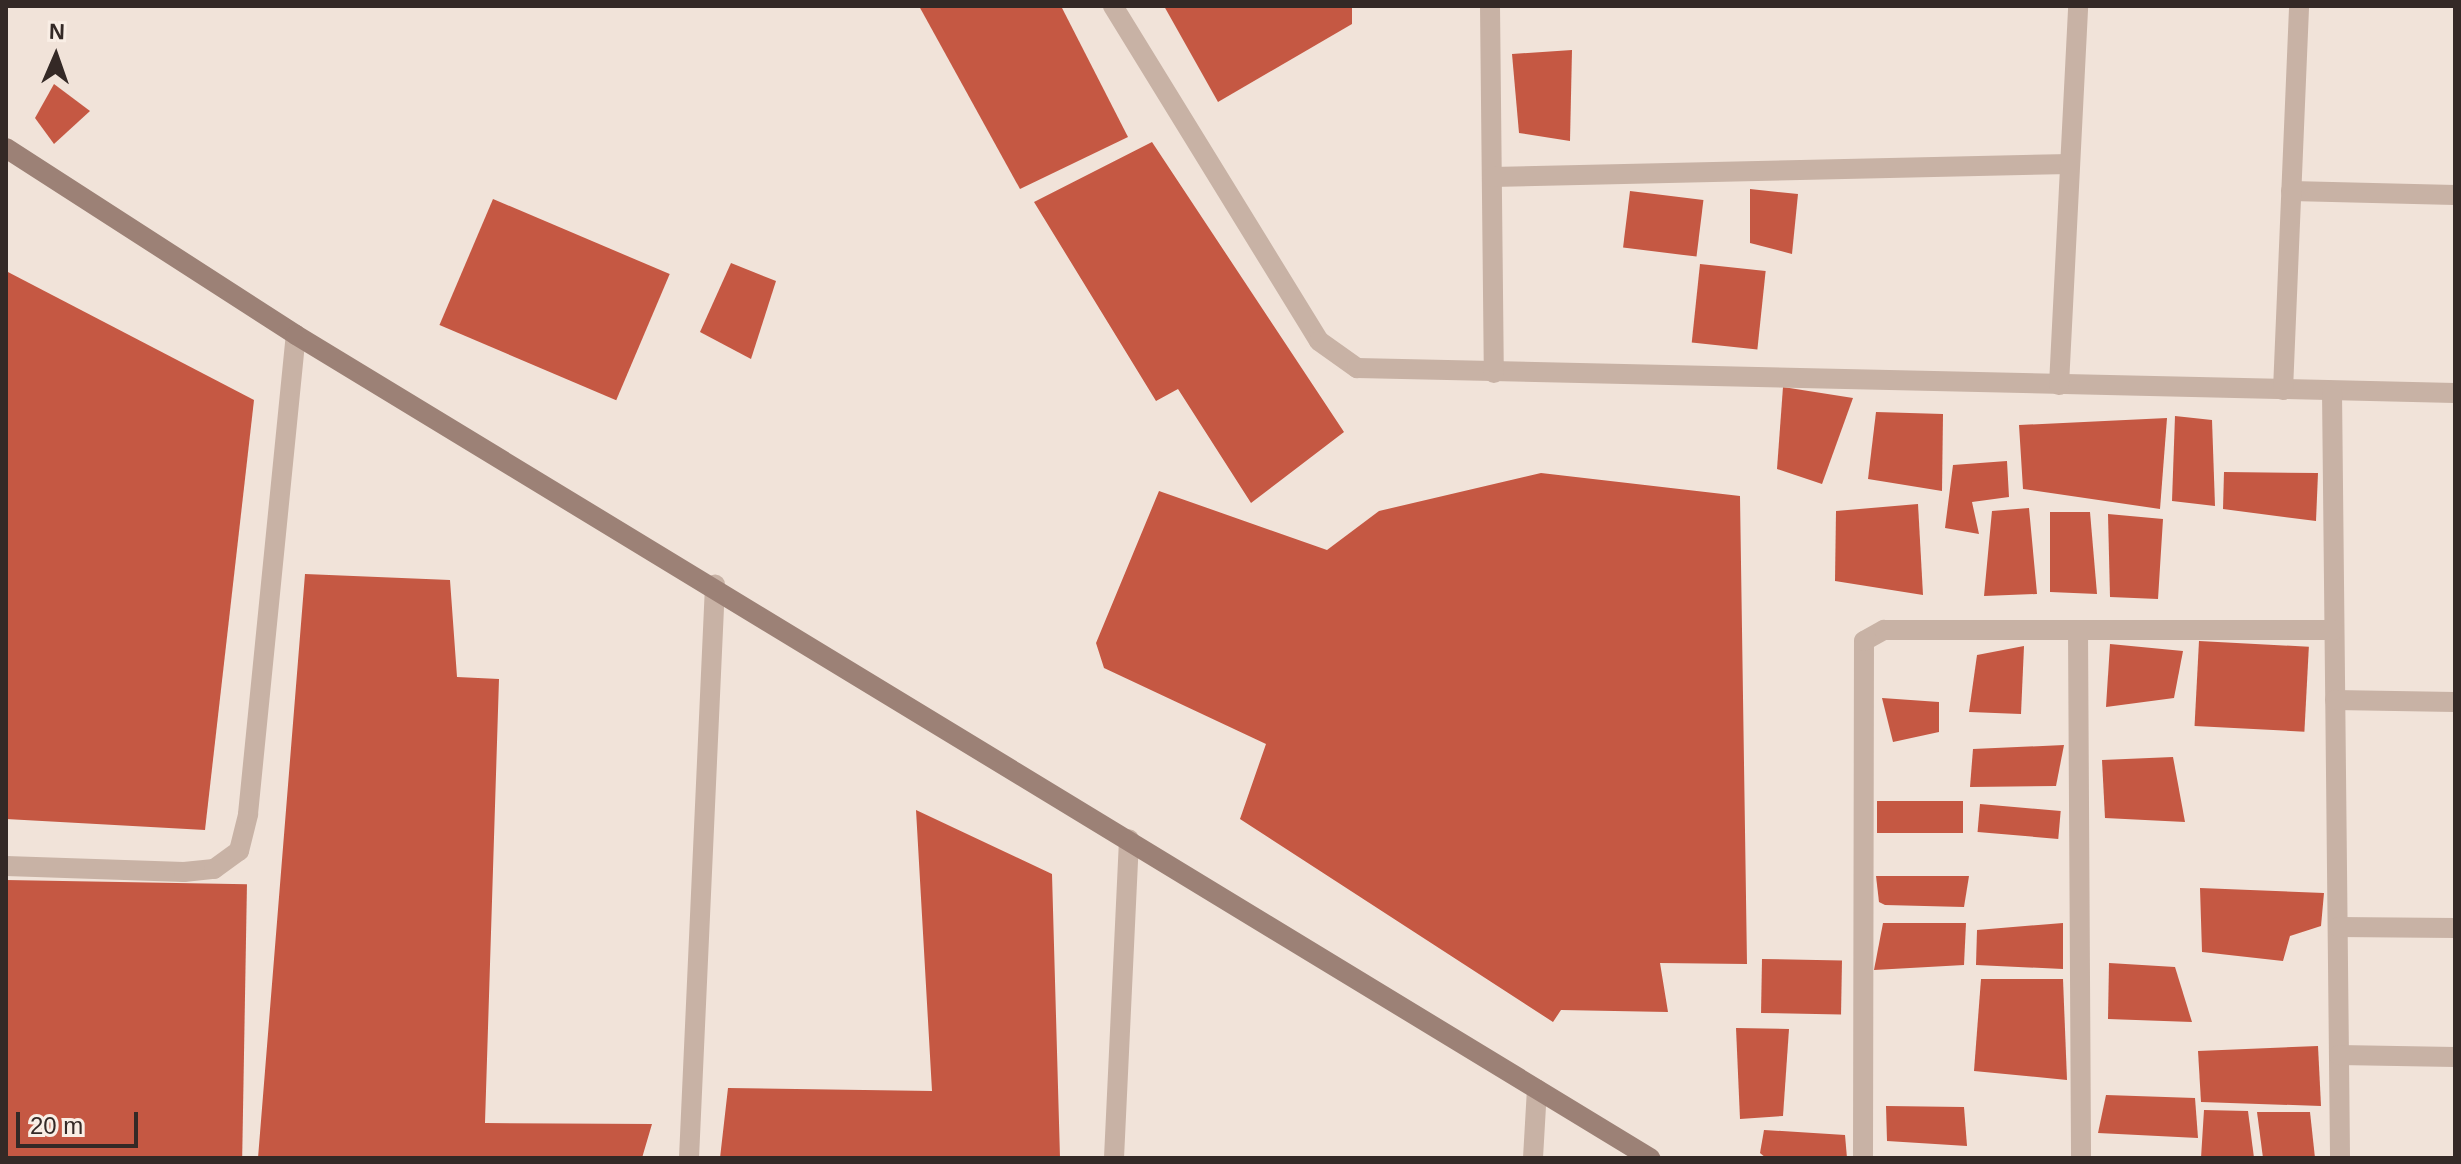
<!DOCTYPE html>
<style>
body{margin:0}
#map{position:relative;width:2461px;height:1164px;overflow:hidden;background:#f1e3d9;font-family:Helvetica,sans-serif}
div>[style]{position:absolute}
.building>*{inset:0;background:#c55843;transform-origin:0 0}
.lane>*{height:20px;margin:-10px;padding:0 10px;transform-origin:10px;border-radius:10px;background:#c8b2a5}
.street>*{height:20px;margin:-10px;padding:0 10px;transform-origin:10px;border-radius:10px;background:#c8b2a5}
.secondary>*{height:20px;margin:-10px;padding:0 10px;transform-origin:10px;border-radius:10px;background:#9c8176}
span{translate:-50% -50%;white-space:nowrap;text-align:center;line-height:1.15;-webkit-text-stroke:7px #f9eee5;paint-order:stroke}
.frame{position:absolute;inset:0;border:8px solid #342926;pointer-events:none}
.north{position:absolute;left:16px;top:16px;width:80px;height:80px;-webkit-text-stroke:6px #f9eee5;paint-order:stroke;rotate:2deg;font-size:22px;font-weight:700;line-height:32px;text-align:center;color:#342926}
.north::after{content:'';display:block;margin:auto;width:28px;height:36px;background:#342926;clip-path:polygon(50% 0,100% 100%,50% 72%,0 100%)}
.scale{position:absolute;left:16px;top:1112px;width:122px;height:36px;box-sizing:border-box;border:4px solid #342926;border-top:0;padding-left:10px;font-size:24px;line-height:28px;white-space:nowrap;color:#342926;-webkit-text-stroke:6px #f9eee5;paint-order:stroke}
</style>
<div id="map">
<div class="building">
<div style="clip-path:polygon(919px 6px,1061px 6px,1128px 137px,1020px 189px)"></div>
<div style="clip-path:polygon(1164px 6px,1352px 6px,1352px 24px,1218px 102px)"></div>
<div style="clip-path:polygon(1572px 50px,1570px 141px,1519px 133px,1512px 54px)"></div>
<div style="clip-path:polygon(54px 84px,90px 111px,54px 144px,35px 118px)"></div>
<div style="clip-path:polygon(1152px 142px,1344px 432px,1251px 503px,1178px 389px,1156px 401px,1034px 202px)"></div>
<div style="clip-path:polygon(1750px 189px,1798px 194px,1792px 254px,1750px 243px)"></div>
<div style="left:1630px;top:191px;width:74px;height:57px;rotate:7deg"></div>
<div style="left:493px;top:199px;width:192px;height:137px;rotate:23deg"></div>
<div style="clip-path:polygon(731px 263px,776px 281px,751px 359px,700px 332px)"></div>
<div style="left:1700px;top:264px;width:66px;height:79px;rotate:6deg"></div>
<div style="clip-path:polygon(6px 271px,254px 400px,205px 830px,6px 819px)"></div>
<div style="clip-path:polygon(1783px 387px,1853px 398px,1822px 484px,1777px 469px)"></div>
<div style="clip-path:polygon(1876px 412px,1943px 414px,1942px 491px,1868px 479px)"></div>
<div style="clip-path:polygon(2175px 416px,2212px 420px,2215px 506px,2172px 501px)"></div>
<div style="clip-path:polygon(2167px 418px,2160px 509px,2023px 489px,2019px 425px)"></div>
<div style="clip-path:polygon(2007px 461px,2009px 497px,1972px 502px,1979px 534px,1945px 528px,1953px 465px)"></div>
<div style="clip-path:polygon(2224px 472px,2318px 473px,2316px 521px,2223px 509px)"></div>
<div style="clip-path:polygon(1541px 473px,1740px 496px,1747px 964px,1660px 963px,1668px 1012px,1561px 1010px,1553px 1022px,1240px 819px,1266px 744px,1104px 668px,1096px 643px,1159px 491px,1327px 550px,1379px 511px)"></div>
<div style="clip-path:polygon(1918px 504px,1923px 595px,1835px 581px,1836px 511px)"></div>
<div style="clip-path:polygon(2029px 508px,2037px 594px,1984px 596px,1992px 511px)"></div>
<div style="clip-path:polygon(2050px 512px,2090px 512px,2097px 594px,2050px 592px)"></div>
<div style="clip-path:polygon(2108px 514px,2163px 519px,2158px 599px,2110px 597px)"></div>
<div style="clip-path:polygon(305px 574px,450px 580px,457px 677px,499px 679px,485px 1123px,652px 1124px,642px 1158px,258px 1158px)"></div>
<div style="left:2199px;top:641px;width:110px;height:85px;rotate:3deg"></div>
<div style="clip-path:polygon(2110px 644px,2183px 651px,2174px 698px,2106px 707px)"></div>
<div style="clip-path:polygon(2024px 646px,2021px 714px,1969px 712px,1977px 655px)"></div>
<div style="clip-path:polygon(1882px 698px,1939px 702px,1939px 732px,1893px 742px)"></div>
<div style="clip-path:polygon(2064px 745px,2056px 786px,1970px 787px,1973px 749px)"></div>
<div style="clip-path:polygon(2173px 757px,2185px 822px,2105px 818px,2102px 760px)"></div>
<div style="left:1963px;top:801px;width:32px;height:86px;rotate:90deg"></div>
<div style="left:1980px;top:804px;width:81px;height:28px;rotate:5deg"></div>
<div style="clip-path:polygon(916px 810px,1052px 874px,1060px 1158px,720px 1158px,728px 1088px,932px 1091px)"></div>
<div style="clip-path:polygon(1876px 876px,1969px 876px,1964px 907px,1885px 905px,1879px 902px)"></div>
<div style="left:6px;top:880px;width:241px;height:278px;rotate:1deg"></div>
<div style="clip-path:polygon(2200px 888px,2324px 893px,2321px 926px,2290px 936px,2283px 961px,2202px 952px)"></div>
<div style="clip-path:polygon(1883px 923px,1966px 923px,1964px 965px,1874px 970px)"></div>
<div style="clip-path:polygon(2063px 923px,2063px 969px,1976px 965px,1977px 930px)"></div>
<div style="left:1762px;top:959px;width:80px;height:54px;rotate:1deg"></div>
<div style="clip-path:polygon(2109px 963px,2175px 967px,2192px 1022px,2108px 1019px)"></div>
<div style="clip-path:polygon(1981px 979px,2063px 979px,2067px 1080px,1974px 1071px)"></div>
<div style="clip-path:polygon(1736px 1028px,1789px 1029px,1783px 1116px,1740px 1119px)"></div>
<div style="clip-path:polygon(2318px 1046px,2321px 1106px,2201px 1102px,2198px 1051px)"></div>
<div style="clip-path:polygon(2106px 1095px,2195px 1098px,2198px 1138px,2098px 1133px)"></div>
<div style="clip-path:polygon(1886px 1106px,1964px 1107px,1967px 1146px,1887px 1141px)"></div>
<div style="clip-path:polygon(2204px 1110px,2248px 1111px,2254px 1158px,2201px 1158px)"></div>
<div style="clip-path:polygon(2257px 1112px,2310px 1112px,2315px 1158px,2263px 1158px)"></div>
<div style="clip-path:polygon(1764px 1130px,1845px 1135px,1847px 1158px,1766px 1158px,1760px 1153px)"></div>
</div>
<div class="lane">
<div style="left:6px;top:866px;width:178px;rotate:1.9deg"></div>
<div style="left:184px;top:872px;width:30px;rotate:-6deg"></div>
<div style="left:214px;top:869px;width:31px;rotate:-36deg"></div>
<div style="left:239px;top:851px;width:38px;rotate:-76deg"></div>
<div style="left:248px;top:814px;width:481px;rotate:-84.3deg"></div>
<div style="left:689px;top:1158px;width:574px;rotate:-87.4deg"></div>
<div style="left:1114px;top:1158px;width:319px;rotate:-87.3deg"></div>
<div style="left:1533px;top:1158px;width:69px;rotate:-86.7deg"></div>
</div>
<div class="street">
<div style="left:1113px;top:6px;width:393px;rotate:58.4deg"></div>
<div style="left:1319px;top:341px;width:47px;rotate:35.4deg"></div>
<div style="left:1357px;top:368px;width:1098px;rotate:1.3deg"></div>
<div style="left:1490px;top:6px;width:367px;rotate:89.4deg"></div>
<div style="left:1492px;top:177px;width:578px;rotate:-1.29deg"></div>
<div style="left:2291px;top:191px;width:164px;rotate:1.4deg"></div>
<div style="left:2059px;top:385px;width:379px;rotate:-87.1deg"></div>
<div style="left:2283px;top:390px;width:384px;rotate:-87.6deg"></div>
<div style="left:2332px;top:391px;width:767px;rotate:89.4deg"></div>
<div style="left:2078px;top:630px;width:528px;rotate:89.67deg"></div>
<div style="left:2335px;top:700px;width:120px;rotate:1deg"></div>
<div style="left:2338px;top:927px;width:117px;rotate:0.5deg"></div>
<div style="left:2339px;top:1055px;width:116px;rotate:1deg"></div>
<div style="left:1863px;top:1158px;width:517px;rotate:-89.89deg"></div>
<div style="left:1864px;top:641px;width:23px;rotate:-29deg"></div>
<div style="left:1884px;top:630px;width:450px"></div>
</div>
<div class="secondary">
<div style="left:6px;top:148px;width:345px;rotate:32.8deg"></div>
<div style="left:296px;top:335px;width:1585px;rotate:31.29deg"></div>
</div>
<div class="frame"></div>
<div class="north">N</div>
<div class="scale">20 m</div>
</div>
